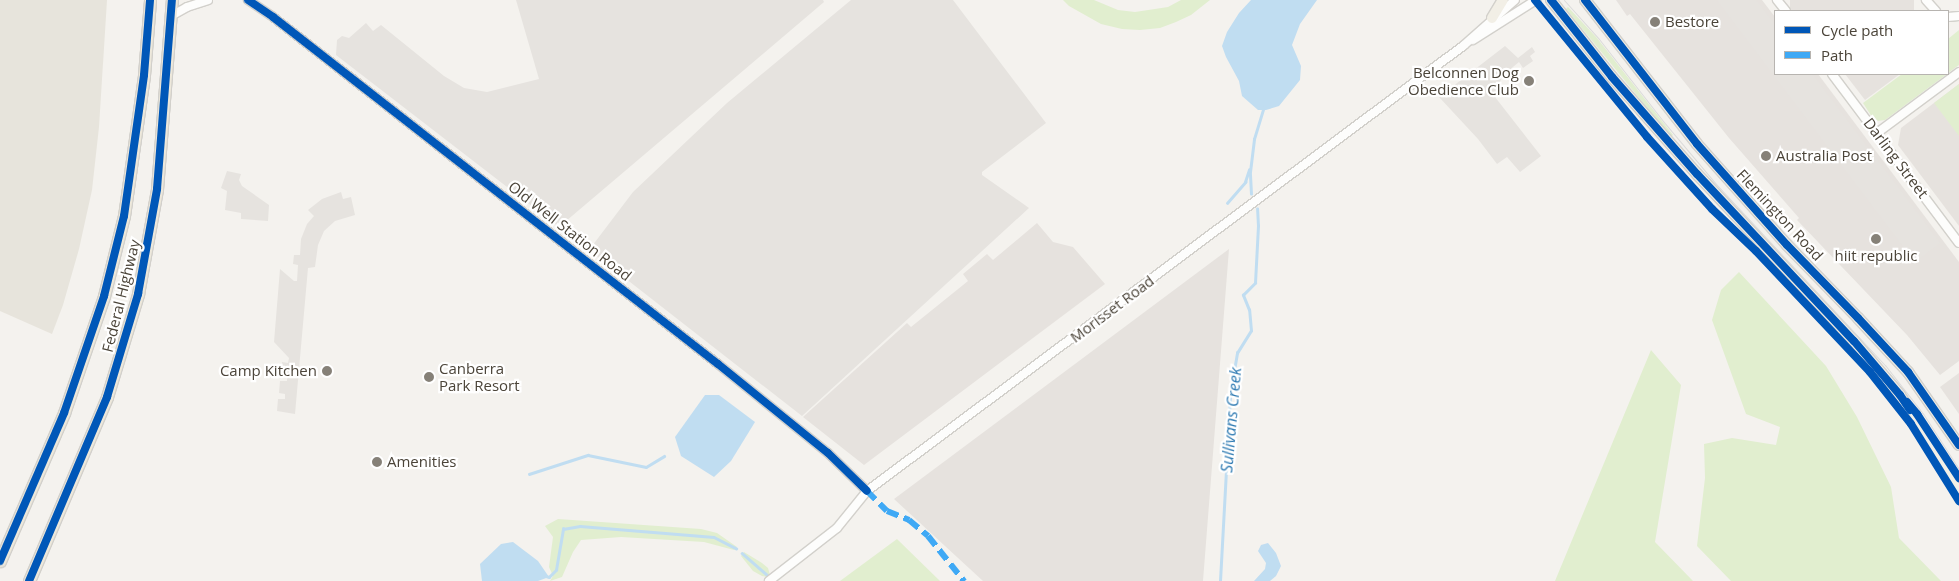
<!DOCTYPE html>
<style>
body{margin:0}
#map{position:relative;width:1959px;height:581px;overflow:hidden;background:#f4f2ee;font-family:"Open Sans",sans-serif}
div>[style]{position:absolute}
.residential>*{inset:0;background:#e7e4dc}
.industrial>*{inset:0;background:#e6e2de;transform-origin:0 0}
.green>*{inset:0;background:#e1eecf}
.parking>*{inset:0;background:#e6e3df}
.water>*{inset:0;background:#c0ddf1}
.stream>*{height:2.5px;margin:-1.25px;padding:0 1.25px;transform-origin:1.25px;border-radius:1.25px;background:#c0ddf1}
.roads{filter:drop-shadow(1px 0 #d2d0cb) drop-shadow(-1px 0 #d2d0cb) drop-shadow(0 1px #d2d0cb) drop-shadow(0 -1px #d2d0cb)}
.minor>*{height:8px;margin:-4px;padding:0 4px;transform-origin:4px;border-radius:4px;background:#fdfdfc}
.major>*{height:10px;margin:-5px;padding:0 5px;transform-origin:5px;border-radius:5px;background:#f2efe6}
.highway>*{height:11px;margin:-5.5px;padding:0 5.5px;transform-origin:5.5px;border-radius:5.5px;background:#ede8db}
.tram>*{height:1px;margin:-0.5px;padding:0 0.5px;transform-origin:0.5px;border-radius:0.5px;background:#dbdbda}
.quiet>*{height:6px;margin-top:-3px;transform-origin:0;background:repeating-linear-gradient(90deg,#3fa9f5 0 12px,transparent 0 18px)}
.cycleway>*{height:8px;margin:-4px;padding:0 4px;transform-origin:4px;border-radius:4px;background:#0057b8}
.dots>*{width:14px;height:14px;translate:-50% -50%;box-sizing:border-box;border:2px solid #fff;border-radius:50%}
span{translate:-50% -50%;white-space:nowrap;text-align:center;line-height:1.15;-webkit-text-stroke:4.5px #fff;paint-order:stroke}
.poi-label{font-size:15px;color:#4b4439}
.left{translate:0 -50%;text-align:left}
.right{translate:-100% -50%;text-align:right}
.street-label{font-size:15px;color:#4b4439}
.water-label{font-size:16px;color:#2e7ab2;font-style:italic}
.legend{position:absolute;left:1774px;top:10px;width:175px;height:65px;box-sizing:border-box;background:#fff;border:1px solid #b7b4b0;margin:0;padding:6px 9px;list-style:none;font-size:15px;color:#4b4439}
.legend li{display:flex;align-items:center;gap:10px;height:25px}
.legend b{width:25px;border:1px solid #b7b4b0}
</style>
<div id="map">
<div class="residential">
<div style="clip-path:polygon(0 0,107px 0,99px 127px,92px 190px,79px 249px,63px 305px,52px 334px,0 311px)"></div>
</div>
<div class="industrial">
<div style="clip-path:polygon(1616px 0,1762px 0,1775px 17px,1775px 74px,1818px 74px,1959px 262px,1959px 361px,1940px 375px,1907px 335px,1797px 220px,1799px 218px,1729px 138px,1630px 14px,1627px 16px)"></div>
<div style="left:1790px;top:0;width:124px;height:14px"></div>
<div style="clip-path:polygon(1845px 74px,1900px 74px,1865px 100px)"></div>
<div style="clip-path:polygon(1959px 84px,1959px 226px,1898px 145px,1901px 128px)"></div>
<div style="clip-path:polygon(1037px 223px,1053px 242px,1073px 247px,1105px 284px,864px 465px,803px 417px,907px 323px,911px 327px,968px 281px,963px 274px,987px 254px,993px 260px)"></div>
<div style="clip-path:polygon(1229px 249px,1203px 581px,983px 581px,894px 499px)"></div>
<div style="clip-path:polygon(1959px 373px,1959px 414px,1940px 387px)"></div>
</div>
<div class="green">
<div style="clip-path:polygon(1063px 0,1094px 0,1118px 10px,1135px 12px,1168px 7px,1181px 0,1210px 0,1191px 15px,1176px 22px,1160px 28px,1140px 30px,1122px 29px,1101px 24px,1069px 6px)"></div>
<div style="clip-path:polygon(1568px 7px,1597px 38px,1673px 135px,1671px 137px,1580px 26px,1566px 9px)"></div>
<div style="clip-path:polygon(1959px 30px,1959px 65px,1948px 73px,1948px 39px)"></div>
<div style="clip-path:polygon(1902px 74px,1947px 74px,1885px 120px,1878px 121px,1872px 117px,1863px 103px)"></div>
<div style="clip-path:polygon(1959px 84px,1959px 136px,1934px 103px)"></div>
<div style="clip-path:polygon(1739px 272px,1826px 366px,1857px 417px,1891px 487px,1899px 538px,1941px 581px,1731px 581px,1697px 546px,1705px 478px,1704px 444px,1732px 438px,1776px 445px,1780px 427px,1746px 414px,1712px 320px,1721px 290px)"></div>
<div style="clip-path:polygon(1651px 350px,1681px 385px,1655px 542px,1693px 581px,1555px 581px)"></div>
<div style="clip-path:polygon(558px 519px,701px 529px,717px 533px,737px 547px,734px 550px,704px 542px,621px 537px,581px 540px,573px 552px,562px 577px,550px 581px,553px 576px,549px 567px,553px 537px,545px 526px)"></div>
<div style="clip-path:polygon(897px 539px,940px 581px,840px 581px)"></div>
<div style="clip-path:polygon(744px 552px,762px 563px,768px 568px,770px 575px,767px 577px,762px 576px,753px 571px,741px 556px)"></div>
</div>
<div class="parking">
<div style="clip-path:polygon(516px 0,823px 0,824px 2px,559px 227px,336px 55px,337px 40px,342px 36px,349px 38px,366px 23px,373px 31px,381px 25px,444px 76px,464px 88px,487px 92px,539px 79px)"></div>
<div style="clip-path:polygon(851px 0,953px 0,1046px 123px,982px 172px,982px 175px,1029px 208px,802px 416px,589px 250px,633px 192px,727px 103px)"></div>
<div style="clip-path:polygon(1717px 0,1756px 0,1775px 25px,1775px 74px,1812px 74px,1940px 243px,1915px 262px)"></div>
<div style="clip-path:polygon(1505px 46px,1518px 58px,1532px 47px,1535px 52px,1530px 56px,1533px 61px,1523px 68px,1519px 62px,1502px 76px,1495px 97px,1541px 156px,1520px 172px,1507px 157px,1497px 164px,1478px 139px,1439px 97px)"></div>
<div style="clip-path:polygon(227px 171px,241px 174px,239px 180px,242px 186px,269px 205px,268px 221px,241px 219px,241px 213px,225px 210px,227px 191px,221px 188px)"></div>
<div style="clip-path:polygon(341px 192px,343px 199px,351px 197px,355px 215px,335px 221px,324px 231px,318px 245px,315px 267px,308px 268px,295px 414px,277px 411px,278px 399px,285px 399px,285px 394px,279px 393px,280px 381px,287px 381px,287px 375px,281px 375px,282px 362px,288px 363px,289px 358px,274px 342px,280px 269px,294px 281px,297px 281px,298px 265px,293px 264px,294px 255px,300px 255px,301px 239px,307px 224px,314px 216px,308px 210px,322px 199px)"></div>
</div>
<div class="water">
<div style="clip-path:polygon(1251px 0,1317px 0,1300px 24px,1292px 45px,1301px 66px,1300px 80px,1279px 106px,1266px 110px,1258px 110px,1242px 96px,1239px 81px,1226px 57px,1222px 46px,1227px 32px,1239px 13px)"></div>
<div style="clip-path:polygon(705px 395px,719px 395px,755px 422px,731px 461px,714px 477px,681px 456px,675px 437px)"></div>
<div style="clip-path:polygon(513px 542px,538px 561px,549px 577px,538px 581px,482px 581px,480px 564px,501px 544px)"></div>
<div style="clip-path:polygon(1268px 543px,1276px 553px,1281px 566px,1276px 576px,1270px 581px,1254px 581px,1265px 569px,1266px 563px,1258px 551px,1261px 545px)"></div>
</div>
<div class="stream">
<div style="left:1251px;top:194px;width:22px;rotate:-93deg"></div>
<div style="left:1250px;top:172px;width:33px;rotate:-83deg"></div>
<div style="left:1254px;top:139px;width:34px;rotate:-73deg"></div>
<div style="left:1227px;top:203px;width:28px;rotate:-49deg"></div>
<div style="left:1245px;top:182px;width:13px;rotate:-72deg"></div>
<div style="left:529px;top:474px;width:62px;rotate:-17.9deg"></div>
<div style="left:588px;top:455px;width:59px;rotate:11.7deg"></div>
<div style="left:646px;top:467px;width:21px;rotate:-31deg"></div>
<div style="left:742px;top:553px;width:33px;rotate:41deg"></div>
<div style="left:546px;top:576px;width:3px;rotate:18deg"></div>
<div style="left:549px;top:577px;width:10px;rotate:-45deg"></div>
<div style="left:556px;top:570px;width:42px;rotate:-80.3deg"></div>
<div style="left:563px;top:529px;width:17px;rotate:-10deg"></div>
<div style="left:580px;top:526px;width:134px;rotate:4.7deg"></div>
<div style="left:714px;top:537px;width:25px;rotate:27deg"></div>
<div style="left:1220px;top:581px;width:187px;rotate:-86.9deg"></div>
<div style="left:1230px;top:394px;width:42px;rotate:-80.3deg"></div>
<div style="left:1237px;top:353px;width:26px;rotate:-58deg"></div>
<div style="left:1251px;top:331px;width:21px;rotate:-95deg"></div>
<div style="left:1249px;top:310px;width:16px;rotate:-112deg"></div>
<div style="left:1243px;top:295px;width:17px;rotate:-45deg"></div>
<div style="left:1255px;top:283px;width:57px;rotate:-87deg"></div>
<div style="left:1258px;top:226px;width:17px;rotate:-93deg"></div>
</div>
<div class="roads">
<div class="minor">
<div style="left:248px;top:0;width:30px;rotate:34deg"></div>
<div style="left:273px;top:17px;width:564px;rotate:37.95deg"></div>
<div style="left:718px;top:364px;width:141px;rotate:39deg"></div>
<div style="left:828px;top:453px;width:54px;rotate:44.3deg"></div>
<div style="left:1777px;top:0;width:14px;rotate:51deg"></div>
<div style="left:1926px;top:0;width:15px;rotate:48deg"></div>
<div style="left:171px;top:16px;width:18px;rotate:-29deg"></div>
<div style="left:187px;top:7px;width:22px;rotate:-18deg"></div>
<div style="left:1948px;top:17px;width:11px;rotate:-5deg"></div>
<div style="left:1473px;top:40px;width:75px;rotate:-32.4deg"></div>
<div style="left:1832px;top:74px;width:211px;rotate:53.1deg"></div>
<div style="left:1877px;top:133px;width:102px;rotate:-36.6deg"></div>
<div style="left:769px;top:581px;width:86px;rotate:-37.9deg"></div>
<div style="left:837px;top:528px;width:48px;rotate:-51deg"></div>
<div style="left:867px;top:491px;width:744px;rotate:-36.75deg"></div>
<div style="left:1463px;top:46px;width:69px;rotate:-41.5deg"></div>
</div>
<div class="major">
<div style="left:1551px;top:0;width:98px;rotate:51.6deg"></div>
<div style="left:1612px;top:77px;width:129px;rotate:48.8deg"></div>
<div style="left:1697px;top:174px;width:229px;rotate:46.8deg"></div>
<div style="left:1854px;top:341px;width:71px;rotate:49.6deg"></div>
<div style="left:1900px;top:395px;width:113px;rotate:58.4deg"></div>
<div style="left:1585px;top:0;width:182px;rotate:52.1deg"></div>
<div style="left:1697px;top:144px;width:135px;rotate:48.3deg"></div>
<div style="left:1787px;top:245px;width:102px;rotate:45.8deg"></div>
<div style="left:1858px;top:318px;width:74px;rotate:47.2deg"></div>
<div style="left:1908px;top:372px;width:89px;rotate:55.1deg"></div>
<div style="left:1492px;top:18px;width:21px;rotate:-59deg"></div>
</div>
<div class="highway">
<div style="left:0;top:561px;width:161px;rotate:-66.6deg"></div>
<div style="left:64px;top:413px;width:124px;rotate:-71.1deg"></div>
<div style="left:104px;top:296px;width:82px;rotate:-76deg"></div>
<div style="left:124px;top:216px;width:142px;rotate:-81.9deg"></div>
<div style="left:144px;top:75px;width:75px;rotate:-85.4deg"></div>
<div style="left:29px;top:581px;width:200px;rotate:-67deg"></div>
<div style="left:107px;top:397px;width:108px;rotate:-73.2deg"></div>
<div style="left:138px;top:294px;width:107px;rotate:-79.7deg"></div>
<div style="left:157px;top:189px;width:190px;rotate:-85.5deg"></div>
</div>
</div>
<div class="tram">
<div style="left:1564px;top:0;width:52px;rotate:48.1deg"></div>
<div style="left:1599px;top:39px;width:104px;rotate:52deg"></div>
<div style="left:1663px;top:121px;width:82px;rotate:49.9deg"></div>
<div style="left:1716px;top:184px;width:248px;rotate:47deg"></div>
<div style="left:1885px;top:365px;width:63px;rotate:52deg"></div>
<div style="left:1924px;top:415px;width:64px;rotate:57.1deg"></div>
</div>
<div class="quiet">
<div style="left:867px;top:491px;width:28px;rotate:45deg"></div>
<div style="left:887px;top:511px;width:24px;rotate:22deg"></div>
<div style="left:909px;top:520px;width:25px;rotate:40deg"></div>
<div style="left:928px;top:536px;width:58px;rotate:51.3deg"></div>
</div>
<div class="cycleway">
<div style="left:248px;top:0;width:30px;rotate:34deg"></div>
<div style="left:273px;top:17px;width:564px;rotate:37.95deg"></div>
<div style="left:718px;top:364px;width:141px;rotate:39deg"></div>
<div style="left:828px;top:453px;width:54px;rotate:44.3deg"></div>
<div style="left:1535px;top:0;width:177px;rotate:50.7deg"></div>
<div style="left:1647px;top:137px;width:97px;rotate:47.9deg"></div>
<div style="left:1712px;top:209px;width:61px;rotate:43.7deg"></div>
<div style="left:1756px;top:251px;width:166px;rotate:46.7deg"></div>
<div style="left:1870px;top:372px;width:66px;rotate:51.7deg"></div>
<div style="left:1911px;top:424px;width:91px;rotate:58.1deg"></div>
<div style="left:1551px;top:0;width:98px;rotate:51.6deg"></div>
<div style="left:1612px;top:77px;width:129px;rotate:48.8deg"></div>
<div style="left:1697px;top:174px;width:229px;rotate:46.8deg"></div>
<div style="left:1854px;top:341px;width:71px;rotate:49.6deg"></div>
<div style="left:1900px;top:395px;width:18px;rotate:56deg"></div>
<div style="left:1585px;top:0;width:182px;rotate:52.1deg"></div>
<div style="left:1697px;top:144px;width:135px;rotate:48.3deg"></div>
<div style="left:1787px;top:245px;width:102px;rotate:45.8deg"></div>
<div style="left:1858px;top:318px;width:74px;rotate:47.2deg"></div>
<div style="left:1908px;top:372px;width:89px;rotate:55.1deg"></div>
<div style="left:1907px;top:402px;width:16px;rotate:50deg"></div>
<div style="left:1917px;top:414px;width:77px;rotate:56.7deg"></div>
<div style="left:0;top:561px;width:161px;rotate:-66.6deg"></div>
<div style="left:64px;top:413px;width:124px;rotate:-71.1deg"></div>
<div style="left:104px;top:296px;width:82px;rotate:-76deg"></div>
<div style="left:124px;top:216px;width:142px;rotate:-81.9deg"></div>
<div style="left:144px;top:75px;width:75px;rotate:-85.4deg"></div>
<div style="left:29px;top:581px;width:200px;rotate:-67deg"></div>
<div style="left:107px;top:397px;width:108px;rotate:-73.2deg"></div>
<div style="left:138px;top:294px;width:107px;rotate:-79.7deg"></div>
<div style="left:157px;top:189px;width:190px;rotate:-85.5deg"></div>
</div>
<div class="dots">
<div style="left:1655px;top:22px;background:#868178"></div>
<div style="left:1529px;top:81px;background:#868178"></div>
<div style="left:1766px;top:156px;background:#868178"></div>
<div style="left:1876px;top:239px;background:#868178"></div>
<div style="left:327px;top:371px;background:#868178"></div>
<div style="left:429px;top:377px;background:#868178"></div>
<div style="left:377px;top:462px;background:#868178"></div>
</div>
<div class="poi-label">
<span class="left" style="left:1665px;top:22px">Bestore</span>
<span class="right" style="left:1519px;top:81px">Belconnen Dog<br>Obedience Club</span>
<span class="left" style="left:1776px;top:156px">Australia Post</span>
<span style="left:1876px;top:256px">hiit republic</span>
<span class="left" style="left:439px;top:377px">Canberra<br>Park Resort</span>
<span class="right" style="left:317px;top:371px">Camp Kitchen</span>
<span class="left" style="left:387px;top:462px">Amenities</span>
</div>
<div class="street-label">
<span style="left:1896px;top:158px;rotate:53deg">Darling Street</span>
<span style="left:1780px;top:215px;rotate:47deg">Flemington Road</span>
<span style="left:570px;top:231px;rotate:38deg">Old Well Station Road</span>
<span style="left:121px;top:296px;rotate:-76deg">Federal Highway</span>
<span style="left:1112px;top:309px;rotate:-37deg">Morisset Road</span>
</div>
<div class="water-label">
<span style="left:1231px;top:420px;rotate:-85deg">Sullivans Creek</span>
</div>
<ul class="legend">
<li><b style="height:6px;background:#0057b8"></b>Cycle path</li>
<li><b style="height:6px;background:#3fa9f5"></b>Path</li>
</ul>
</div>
